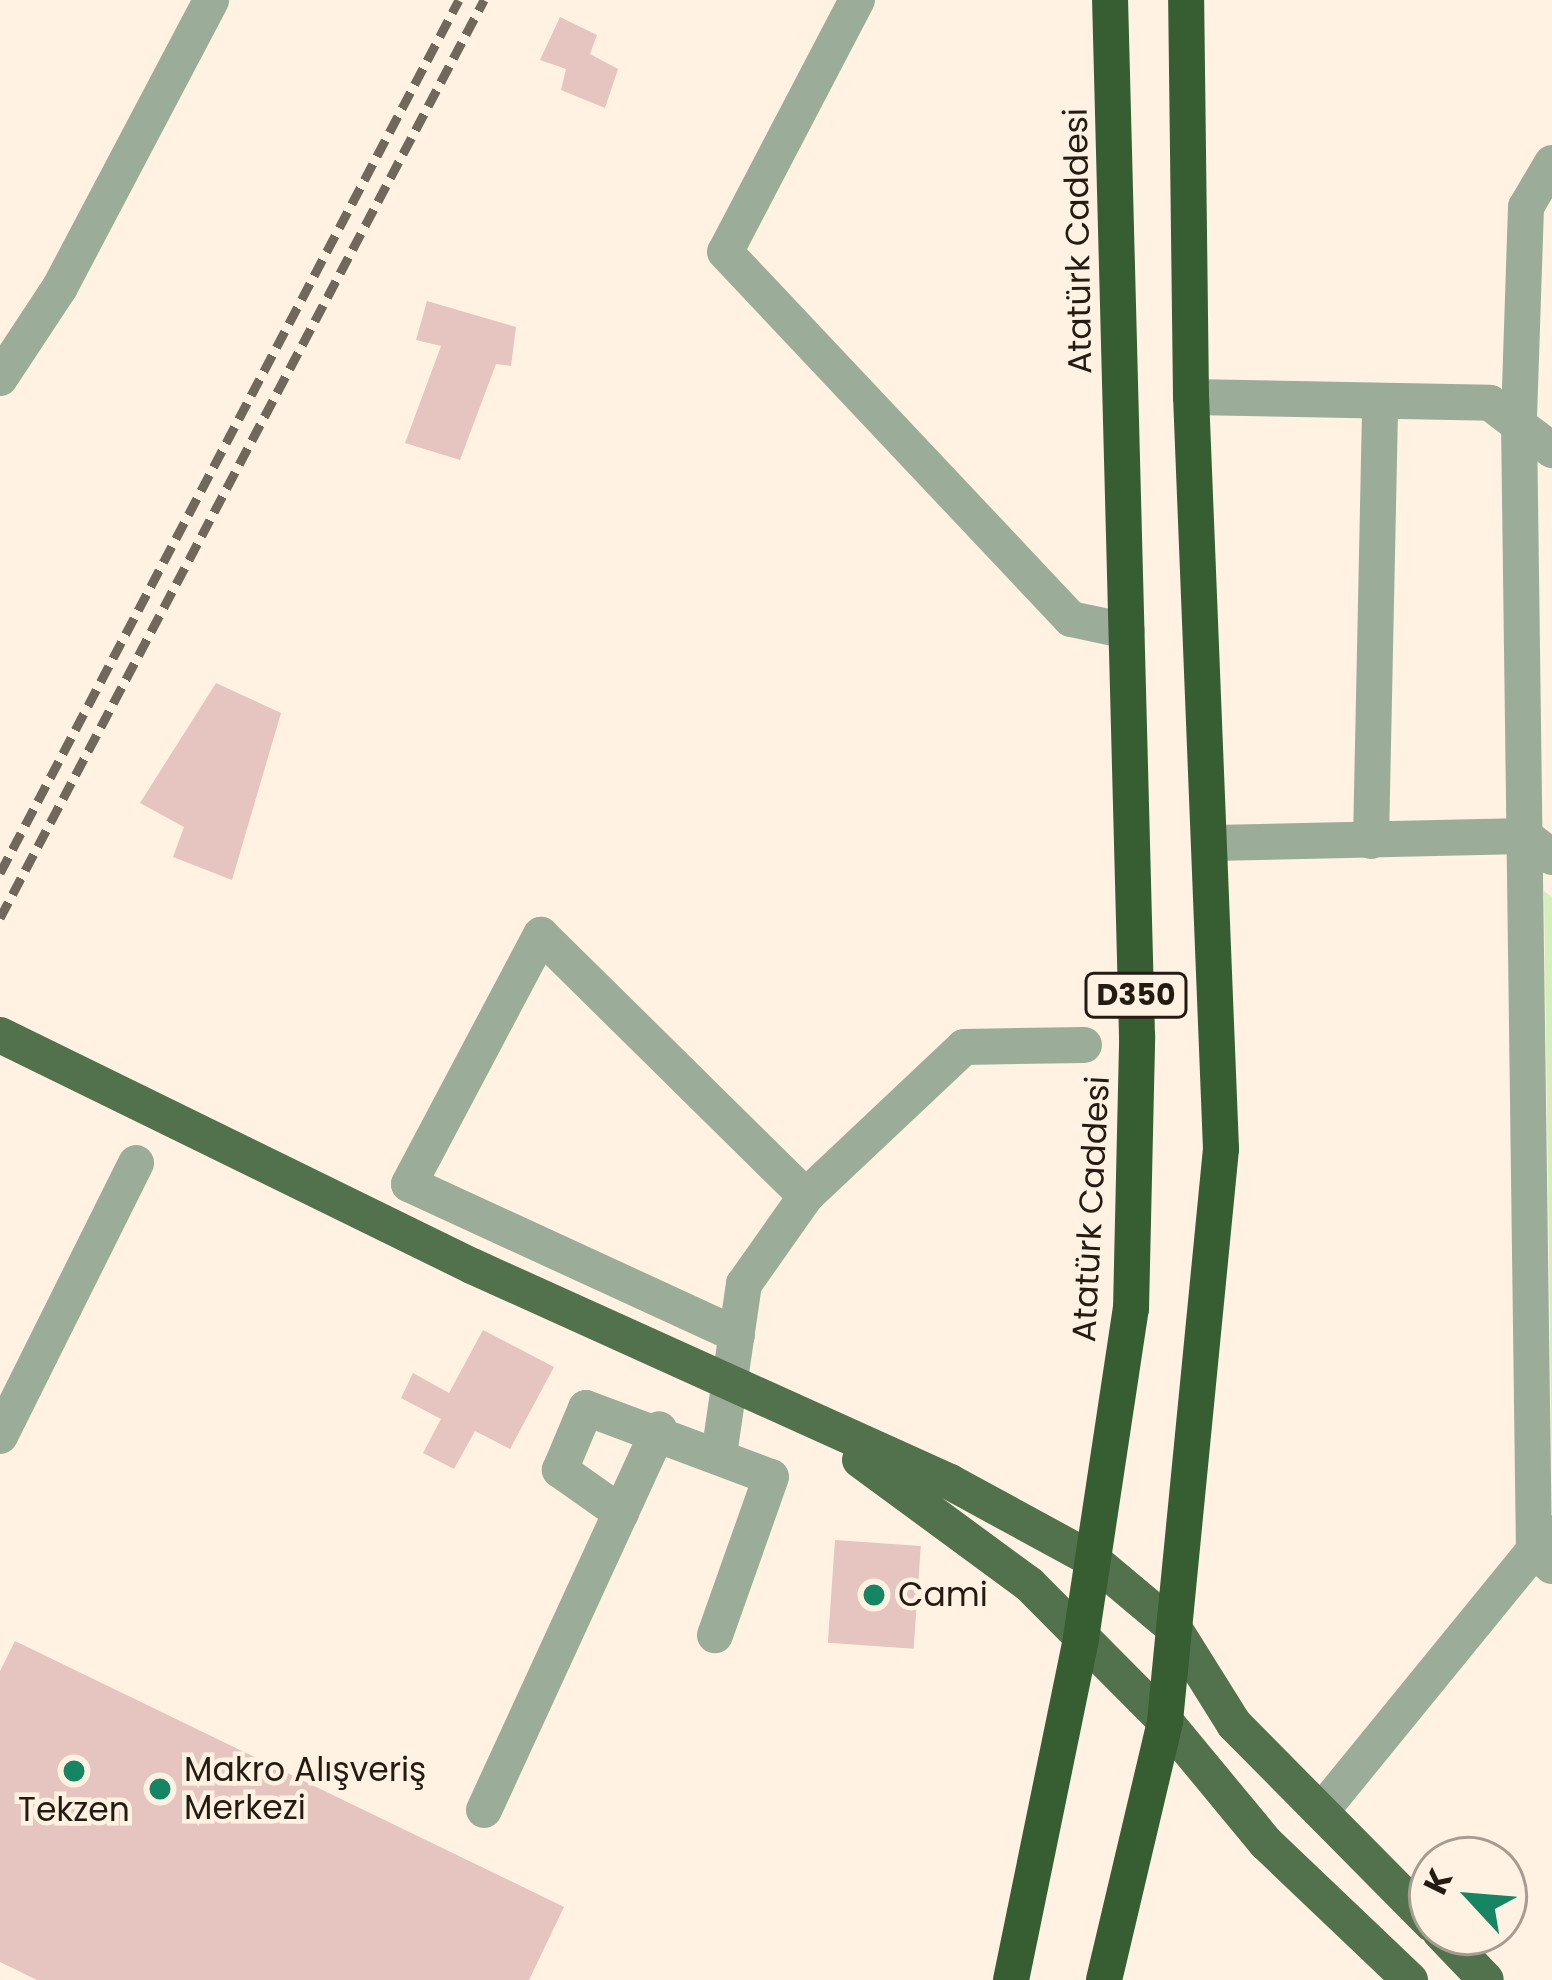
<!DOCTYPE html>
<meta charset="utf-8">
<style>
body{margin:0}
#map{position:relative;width:1552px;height:1980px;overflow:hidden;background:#fff2e3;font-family:Poppins,sans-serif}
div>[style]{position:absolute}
.green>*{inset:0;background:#d6edbc}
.building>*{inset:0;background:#e6c4bf;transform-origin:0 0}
.minor>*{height:36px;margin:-18px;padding:0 18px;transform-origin:18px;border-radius:18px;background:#9bad99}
.major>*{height:36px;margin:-18px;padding:0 18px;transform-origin:18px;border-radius:18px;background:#52724d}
.highway>*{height:36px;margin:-18px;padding:0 18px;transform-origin:18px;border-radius:18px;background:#375d32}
.rail>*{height:9px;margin-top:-4.5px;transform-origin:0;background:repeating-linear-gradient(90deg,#71685c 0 18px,transparent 0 27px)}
.dots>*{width:33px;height:33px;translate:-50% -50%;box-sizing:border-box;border:6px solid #fff2e3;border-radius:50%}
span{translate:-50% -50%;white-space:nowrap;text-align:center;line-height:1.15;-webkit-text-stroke:9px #fff2e3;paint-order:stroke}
.shield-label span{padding:3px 9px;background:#fff2e3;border:3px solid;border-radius:9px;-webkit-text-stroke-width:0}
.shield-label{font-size:30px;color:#231c13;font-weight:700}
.street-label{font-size:33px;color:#231c13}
.poi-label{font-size:33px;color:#231c13}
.left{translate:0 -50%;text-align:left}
.north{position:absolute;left:1408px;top:1836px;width:120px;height:120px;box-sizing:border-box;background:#fff2e3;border:3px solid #a79c90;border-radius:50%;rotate:296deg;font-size:33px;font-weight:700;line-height:48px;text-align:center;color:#231c13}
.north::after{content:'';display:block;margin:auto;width:42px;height:54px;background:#158563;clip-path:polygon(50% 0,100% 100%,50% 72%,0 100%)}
</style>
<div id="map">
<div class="green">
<div style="clip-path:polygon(1544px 891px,1552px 897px,1552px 1474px)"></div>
</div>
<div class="building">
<div style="clip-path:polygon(560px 17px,597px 35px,590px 54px,618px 69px,605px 108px,561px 90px,566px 69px,540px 60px)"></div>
<div style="clip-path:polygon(427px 301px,516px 327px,511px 366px,496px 364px,460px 460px,405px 443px,441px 346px,416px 340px)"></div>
<div style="clip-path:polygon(216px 683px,281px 713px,232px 880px,173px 857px,184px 827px,140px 803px)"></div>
<div style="clip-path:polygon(483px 1330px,554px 1367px,510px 1449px,475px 1431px,454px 1469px,423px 1453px,441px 1419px,401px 1398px,413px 1373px,449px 1393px)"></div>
<div style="left:835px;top:1540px;width:86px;height:103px;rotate:4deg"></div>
<div style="clip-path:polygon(15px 1641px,564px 1907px,529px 1980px,37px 1980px,0 1962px,0 1671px)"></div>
</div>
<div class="minor">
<div style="left:857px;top:0;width:284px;rotate:117.6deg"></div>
<div style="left:725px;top:252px;width:504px;rotate:46.69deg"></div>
<div style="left:1071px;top:619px;width:57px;rotate:12.1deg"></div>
<div style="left:1552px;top:163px;width:51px;rotate:120.6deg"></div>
<div style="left:1526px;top:207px;width:216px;rotate:91.9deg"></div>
<div style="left:1519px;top:423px;width:1127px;rotate:89.24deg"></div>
<div style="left:1534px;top:1550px;width:24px;rotate:42deg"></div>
<div style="left:0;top:378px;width:109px;rotate:-56.6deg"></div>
<div style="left:60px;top:287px;width:324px;rotate:-62.2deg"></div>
<div style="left:1191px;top:397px;width:299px;rotate:1.1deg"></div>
<div style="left:1490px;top:403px;width:78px;rotate:37.2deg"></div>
<div style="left:1371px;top:841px;width:440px;rotate:-88.8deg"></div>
<div style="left:1214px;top:843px;width:311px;rotate:-1.3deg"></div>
<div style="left:1525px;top:836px;width:34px;rotate:38deg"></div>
<div style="left:737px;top:1335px;width:361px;rotate:-155.3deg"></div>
<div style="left:409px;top:1184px;width:282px;rotate:-62.1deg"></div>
<div style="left:541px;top:935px;width:372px;rotate:44.6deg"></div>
<div style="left:0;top:1436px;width:305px;rotate:-63.5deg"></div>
<div style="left:719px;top:1455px;width:173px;rotate:-81.7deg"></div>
<div style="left:744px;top:1284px;width:108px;rotate:-54.8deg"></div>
<div style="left:806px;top:1196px;width:217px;rotate:-43.3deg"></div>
<div style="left:964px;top:1047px;width:120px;rotate:-1deg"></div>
<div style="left:621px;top:1513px;width:75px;rotate:-144.8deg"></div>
<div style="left:560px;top:1470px;width:67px;rotate:-67.2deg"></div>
<div style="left:586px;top:1408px;width:197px;rotate:20.5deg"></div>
<div style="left:771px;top:1477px;width:168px;rotate:109.5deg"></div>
<div style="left:1323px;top:1809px;width:356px;rotate:-50.8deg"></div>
<div style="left:484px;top:1810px;width:419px;rotate:-65.3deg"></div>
</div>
<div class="major">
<div style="left:0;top:1035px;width:525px;rotate:26.08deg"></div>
<div style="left:472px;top:1266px;width:525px;rotate:24.32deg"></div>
<div style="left:950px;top:1482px;width:163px;rotate:28.6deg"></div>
<div style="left:1093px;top:1560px;width:106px;rotate:40deg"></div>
<div style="left:1174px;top:1628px;width:113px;rotate:58deg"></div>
<div style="left:1234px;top:1724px;width:281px;rotate:45.3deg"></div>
<div style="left:860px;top:1460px;width:210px;rotate:36.3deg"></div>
<div style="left:1029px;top:1584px;width:193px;rotate:45.2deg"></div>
<div style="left:1165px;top:1721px;width:158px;rotate:50.4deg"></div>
<div style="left:1266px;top:1843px;width:199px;rotate:43.6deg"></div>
<div style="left:1440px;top:1932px;width:66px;rotate:46.2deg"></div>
</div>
<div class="highway">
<div style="left:1011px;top:1980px;width:349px;rotate:-78.4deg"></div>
<div style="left:1081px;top:1638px;width:333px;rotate:-81.4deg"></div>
<div style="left:1131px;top:1309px;width:273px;rotate:-88.7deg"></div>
<div style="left:1137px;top:1036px;width:1036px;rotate:-91.49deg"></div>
<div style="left:1104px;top:1980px;width:266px;rotate:-76.7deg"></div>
<div style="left:1165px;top:1721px;width:575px;rotate:-84.41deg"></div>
<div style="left:1221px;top:1149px;width:753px;rotate:-92.28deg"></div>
<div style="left:1191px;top:397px;width:397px;rotate:-90.7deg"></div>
</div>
<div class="rail">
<div style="left:0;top:873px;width:986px;rotate:-62.27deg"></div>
<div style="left:0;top:918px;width:1038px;rotate:-62.2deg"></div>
</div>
<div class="dots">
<div style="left:874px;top:1595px;background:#158563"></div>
<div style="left:74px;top:1771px;background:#158563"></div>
<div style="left:160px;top:1789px;background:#158563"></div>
</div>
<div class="shield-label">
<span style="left:1136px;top:995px">D350</span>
</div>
<div class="street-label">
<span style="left:1078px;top:241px;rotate:-91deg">Atatürk Caddesi</span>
<span style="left:1091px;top:1209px;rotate:-87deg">Atatürk Caddesi</span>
</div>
<div class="poi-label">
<span class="left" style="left:898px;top:1595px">Cami</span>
<span class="left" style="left:184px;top:1789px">Makro Alışveriş<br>Merkezi</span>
<span style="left:74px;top:1810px">Tekzen</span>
</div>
<div class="north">K</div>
</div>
